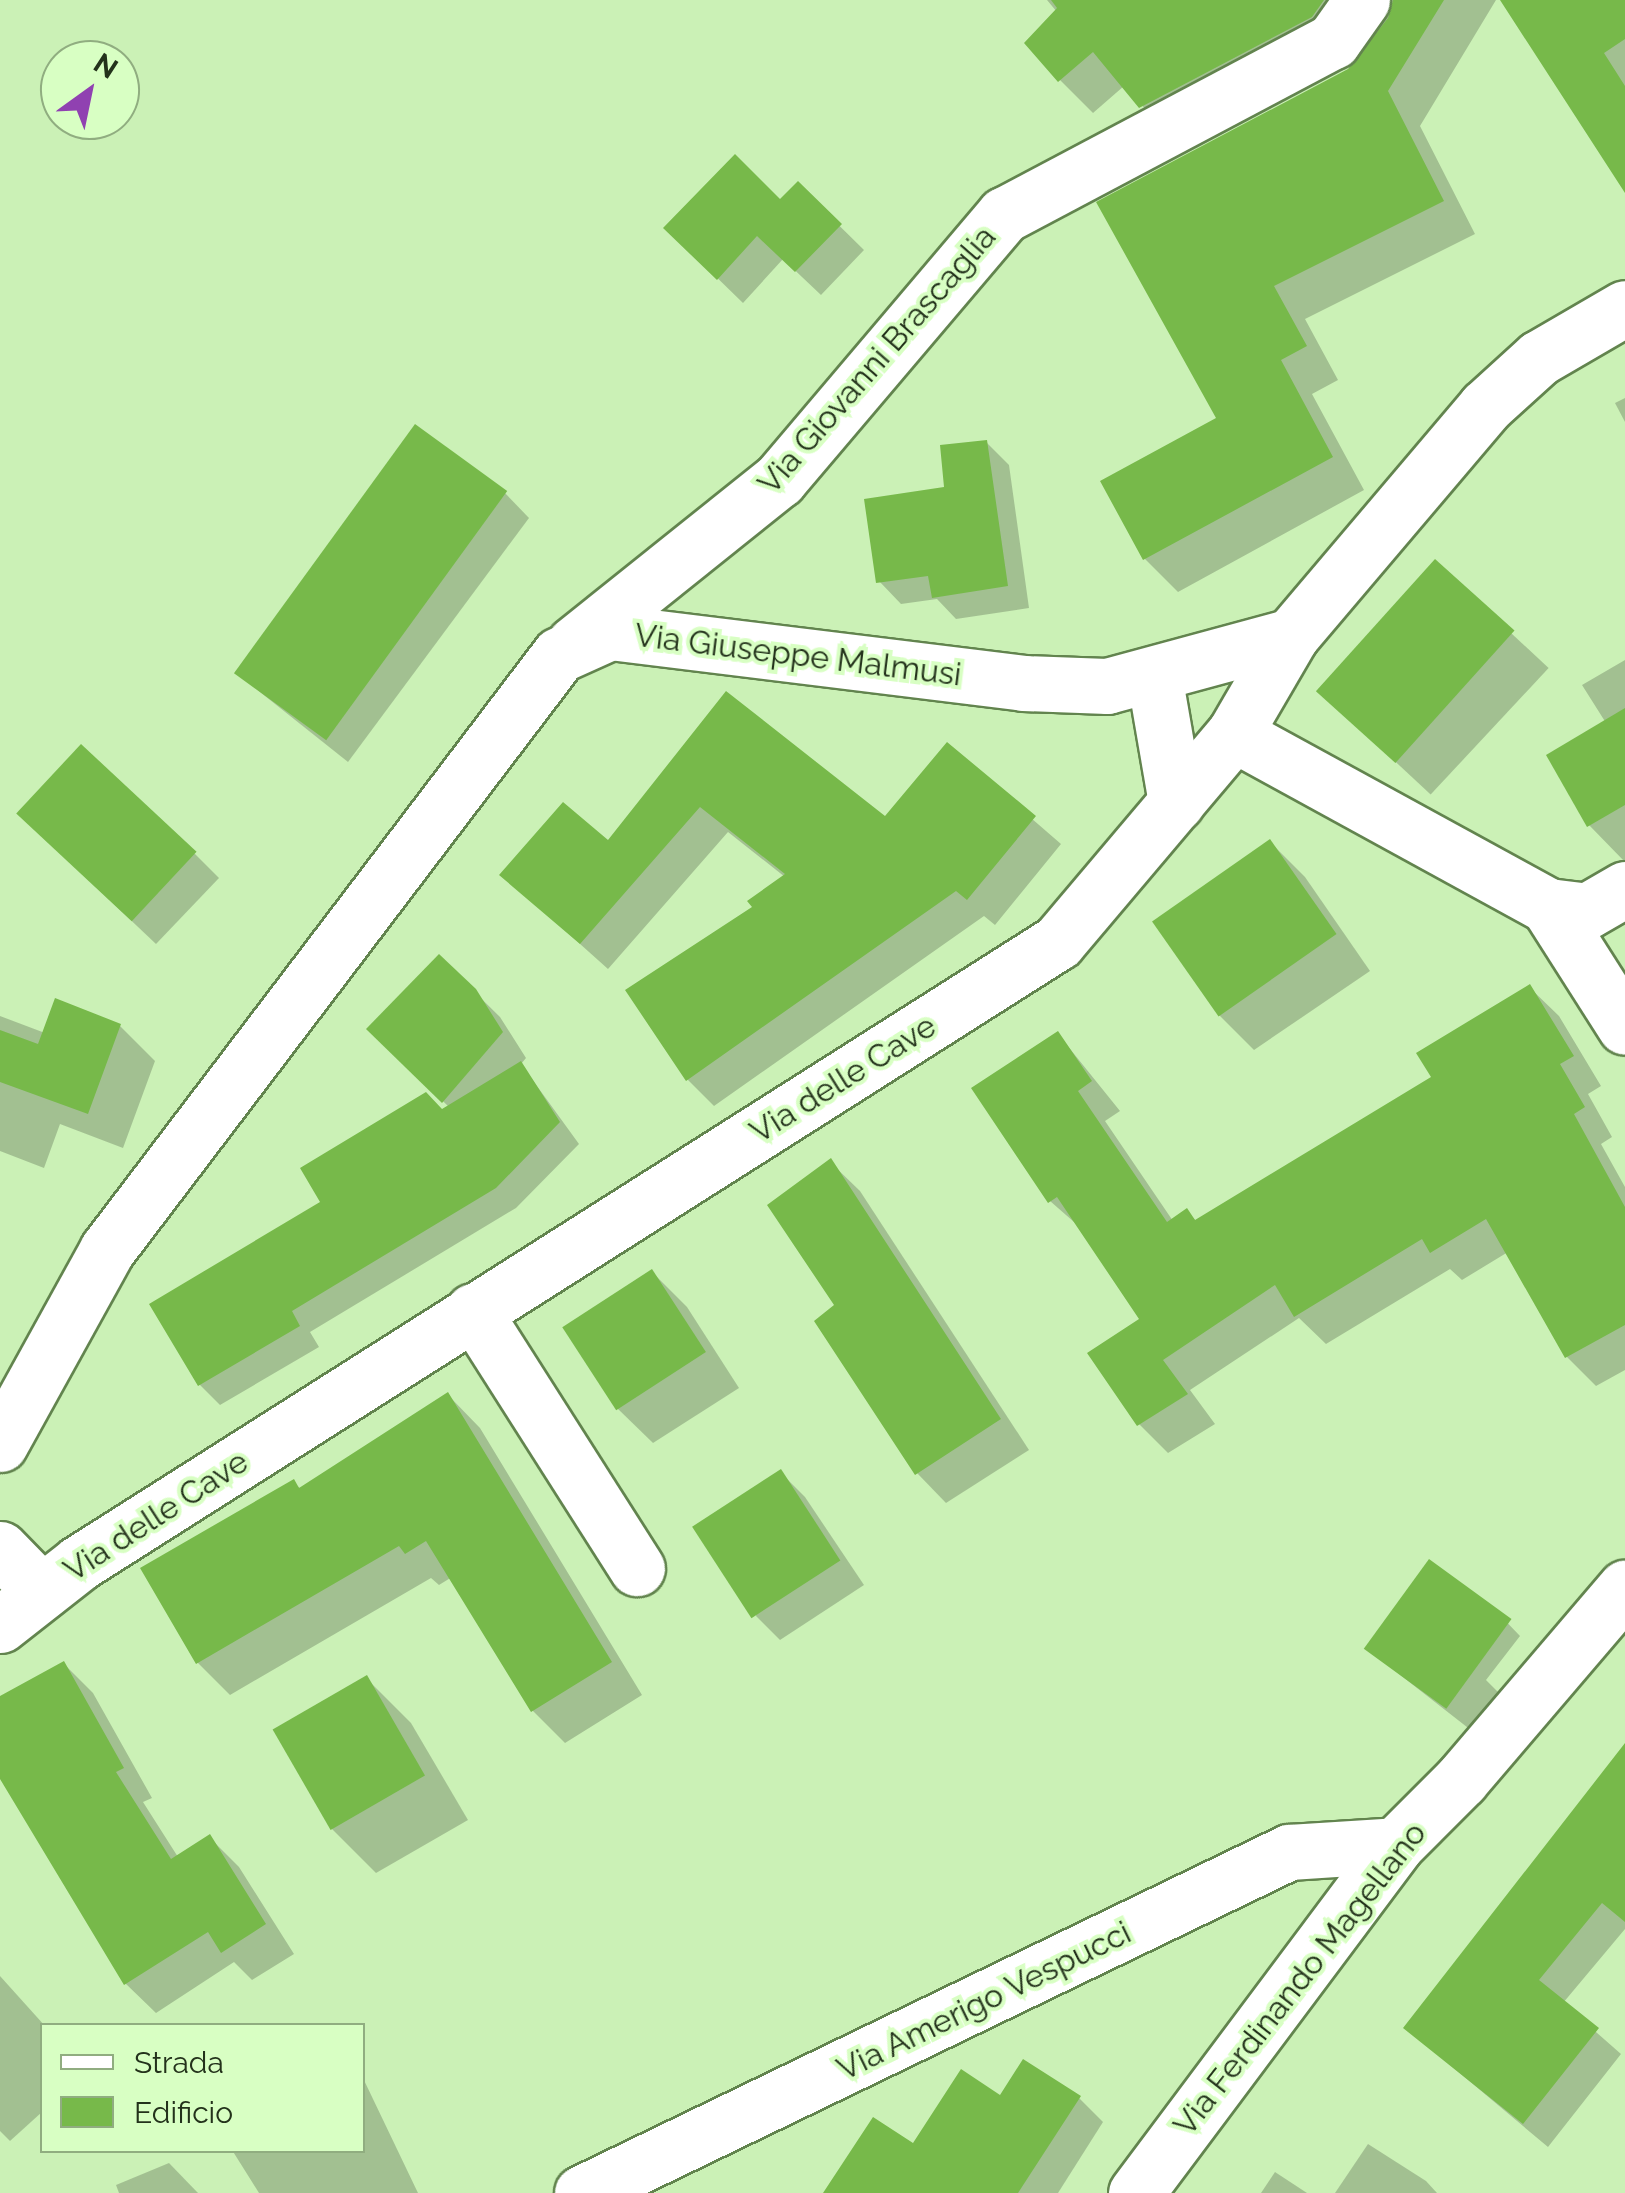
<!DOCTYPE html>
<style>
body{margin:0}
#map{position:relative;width:1625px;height:2193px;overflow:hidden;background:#cbf1b6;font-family:Raleway,sans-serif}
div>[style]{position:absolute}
.shadow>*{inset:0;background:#0003;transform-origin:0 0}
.building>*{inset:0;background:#77b94a;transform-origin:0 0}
.roads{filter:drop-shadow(2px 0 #62844e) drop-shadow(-2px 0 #62844e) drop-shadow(0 2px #62844e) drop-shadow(0 -2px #62844e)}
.minor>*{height:55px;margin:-27.5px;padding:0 27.5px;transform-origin:27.5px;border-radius:27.5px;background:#fff}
span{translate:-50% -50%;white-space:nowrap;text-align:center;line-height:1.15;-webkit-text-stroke:8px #d8ffc3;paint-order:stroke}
.street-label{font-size:32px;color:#23321b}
.legend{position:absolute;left:40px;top:2023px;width:325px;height:130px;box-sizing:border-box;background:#d8ffc3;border:2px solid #90ad80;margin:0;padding:12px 18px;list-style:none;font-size:30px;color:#23321b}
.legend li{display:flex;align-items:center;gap:20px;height:50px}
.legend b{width:50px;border:2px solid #90ad80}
.north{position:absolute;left:40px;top:40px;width:100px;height:100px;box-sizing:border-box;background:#d8ffc3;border:2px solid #90ad80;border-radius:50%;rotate:33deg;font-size:28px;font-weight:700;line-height:40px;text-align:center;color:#23321b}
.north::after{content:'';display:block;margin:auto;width:35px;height:45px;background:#9041b1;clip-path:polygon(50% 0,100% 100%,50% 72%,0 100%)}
</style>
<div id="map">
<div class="shadow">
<div style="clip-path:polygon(1047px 0,1496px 0,1420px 126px,1475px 234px,1305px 319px,1338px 380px,1312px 394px,1364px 490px,1178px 592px,1145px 559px,1103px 482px,1219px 419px,1349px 71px,1395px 5px,1383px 3px,1174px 140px,1124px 86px,1093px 113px,1060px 80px,1057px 12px)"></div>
<div style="clip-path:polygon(1503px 0,1625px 0,1625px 187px)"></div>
<div style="clip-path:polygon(798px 185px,864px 250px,821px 295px,783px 259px,743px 303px,666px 228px,780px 203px)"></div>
<div style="clip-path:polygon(1625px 398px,1625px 422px,1615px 403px)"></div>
<div style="clip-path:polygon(986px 442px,1009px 465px,1029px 608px,956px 619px,937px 599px,901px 604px,879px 581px)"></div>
<div style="clip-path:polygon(505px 493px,529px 518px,348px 762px,235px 672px)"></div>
<div style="left:1436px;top:563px;width:154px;height:173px;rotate:43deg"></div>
<div style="clip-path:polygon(1625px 660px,1625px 860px,1624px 861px,1589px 825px,1606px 723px,1582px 685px)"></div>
<div style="clip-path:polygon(726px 695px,886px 819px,947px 745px,1061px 844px,995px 925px,984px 916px,714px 1106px,688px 1080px,628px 990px,755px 907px,785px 877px,728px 832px,608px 969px,502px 874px,608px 844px)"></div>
<div style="clip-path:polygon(43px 837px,195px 854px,219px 878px,156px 944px)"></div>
<div style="clip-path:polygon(1270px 842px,1305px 877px,1370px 971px,1254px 1050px,1219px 1015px,1155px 921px)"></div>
<div style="clip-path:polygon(439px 957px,500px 1017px,526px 1058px,521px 1064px,579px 1144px,516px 1208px,310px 1332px,319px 1347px,220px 1405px,199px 1384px,324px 1203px,450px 1108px,369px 1029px)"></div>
<div style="clip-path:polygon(1529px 987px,1559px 1016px,1601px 1086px,1588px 1094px,1612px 1137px,1601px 1144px,1625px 1187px,1625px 1370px,1596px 1386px,1567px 1357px,1508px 1252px,1462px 1280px,1450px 1269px,1326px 1344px,1299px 1318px,1190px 1390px,1215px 1424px,1168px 1453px,1139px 1424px,1143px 1319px,1082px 1229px,1050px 1201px,1058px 1034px,1120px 1111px,1105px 1121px,1173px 1221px,1187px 1211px,1197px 1222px,1434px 1078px)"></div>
<div style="clip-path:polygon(0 1016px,45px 1033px,120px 1026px,155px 1061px,123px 1148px,60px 1124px,44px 1168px,0 1151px)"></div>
<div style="clip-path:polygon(830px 1162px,860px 1191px,1029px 1450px,946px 1503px,917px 1473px)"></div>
<div style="clip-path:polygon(652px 1272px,687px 1307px,739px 1388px,653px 1443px,617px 1408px,566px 1327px)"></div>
<div style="clip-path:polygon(448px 1395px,480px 1428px,642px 1695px,565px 1743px,533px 1711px,452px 1577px,439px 1585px,431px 1578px,230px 1695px,198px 1663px,143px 1569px,293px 1482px,302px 1490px)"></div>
<div style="clip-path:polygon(781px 1473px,805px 1497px,864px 1585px,780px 1640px,756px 1616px)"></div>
<div style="clip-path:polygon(1496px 1611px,1520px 1636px,1486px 1680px,1499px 1693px,1472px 1731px,1367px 1649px)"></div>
<div style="clip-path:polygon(64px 1664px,93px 1693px,152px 1798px,143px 1802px,178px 1857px,210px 1838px,239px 1867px,294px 1954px,252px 1980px,234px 1962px,156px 2013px,126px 1984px,0 1771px,0 1699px)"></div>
<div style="clip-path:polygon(366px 1678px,411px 1723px,468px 1820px,376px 1873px,332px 1829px)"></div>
<div style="clip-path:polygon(1625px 1793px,1625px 1929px,1563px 2003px,1621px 2054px,1548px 2147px,1406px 2028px)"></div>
<div style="clip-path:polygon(0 1976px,45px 2026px,42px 2112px,10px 2141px,0 2131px)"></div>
<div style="clip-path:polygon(362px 2076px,418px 2193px,259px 2193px,232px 2150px,362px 2150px)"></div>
<div style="clip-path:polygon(1000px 2098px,1079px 2098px,1103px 2122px,1058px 2193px,826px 2193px)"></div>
<div style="clip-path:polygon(1368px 2144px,1426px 2181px,1437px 2193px,1335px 2193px)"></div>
<div style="clip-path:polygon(169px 2163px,198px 2193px,119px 2193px,116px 2185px)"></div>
<div style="clip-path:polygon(1275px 2172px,1307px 2193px,1261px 2193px)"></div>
</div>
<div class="building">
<div style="clip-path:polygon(1051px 0,1324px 0,1312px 17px,1139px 108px,1093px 52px,1058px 82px,1024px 43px,1057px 8px)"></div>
<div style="clip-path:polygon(1393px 0,1444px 0,1388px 91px,1444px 201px,1274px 286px,1307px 346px,1281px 360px,1333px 457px,1143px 560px,1100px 481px,1216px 418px,1096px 202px,1348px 69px,1388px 18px)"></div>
<div style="clip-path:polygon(1500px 0,1625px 0,1625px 39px,1604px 53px,1625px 86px,1625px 193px)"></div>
<div style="clip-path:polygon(735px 154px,780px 199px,798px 181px,842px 224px,795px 272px,757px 236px,717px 280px,663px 228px)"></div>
<div style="left:415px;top:424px;width:114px;height:308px;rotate:36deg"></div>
<div style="clip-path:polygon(987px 440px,1008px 586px,932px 598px,928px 576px,876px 583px,864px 499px,944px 487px,940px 445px)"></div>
<div style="left:1435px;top:559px;width:107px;height:178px;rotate:42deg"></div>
<div style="clip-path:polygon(726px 691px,885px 816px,947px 742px,1036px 816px,967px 900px,956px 891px,686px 1081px,625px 990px,752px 907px,747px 901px,785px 874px,700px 807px,580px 944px,499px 875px,563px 802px,608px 840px)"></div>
<div style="clip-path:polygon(1625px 708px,1625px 805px,1587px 827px,1546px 755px)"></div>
<div style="left:81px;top:744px;width:158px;height:95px;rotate:43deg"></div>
<div style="left:1270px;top:839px;width:116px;height:144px;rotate:55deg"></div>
<div style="clip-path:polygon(439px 954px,476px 989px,503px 1032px,442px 1103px,366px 1029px)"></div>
<div style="clip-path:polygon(1530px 984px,1574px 1056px,1560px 1064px,1585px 1107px,1574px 1114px,1625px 1207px,1625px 1325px,1565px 1358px,1486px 1219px,1430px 1253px,1422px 1239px,1294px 1317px,1275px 1285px,1163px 1360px,1188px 1394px,1137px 1426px,1087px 1353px,1139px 1319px,1057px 1197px,1048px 1203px,971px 1088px,1058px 1031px,1092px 1081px,1078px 1091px,1167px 1222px,1187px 1208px,1195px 1220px,1431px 1077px,1416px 1053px)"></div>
<div style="clip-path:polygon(55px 998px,121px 1024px,88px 1114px,0 1082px,0 1030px,38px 1044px)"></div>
<div style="clip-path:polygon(521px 1061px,560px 1122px,496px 1188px,292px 1311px,300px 1326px,198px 1386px,149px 1304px,320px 1202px,300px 1168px,426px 1092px,442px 1109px)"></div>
<div style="clip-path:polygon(831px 1158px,1001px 1419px,915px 1475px,814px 1321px,834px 1305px,767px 1205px)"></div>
<div style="left:652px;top:1269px;width:99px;height:107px;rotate:57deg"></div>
<div style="clip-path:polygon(448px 1392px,612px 1662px,531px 1712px,426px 1541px,405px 1554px,399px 1546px,196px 1664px,140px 1568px,294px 1479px,299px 1488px)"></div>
<div style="left:781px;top:1469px;width:109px;height:106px;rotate:57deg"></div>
<div style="left:1429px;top:1559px;width:102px;height:111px;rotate:36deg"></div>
<div style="clip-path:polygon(64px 1661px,124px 1768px,116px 1772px,171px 1859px,210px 1834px,266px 1924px,221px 1953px,208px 1932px,124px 1985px,0 1779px,0 1696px)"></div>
<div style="left:367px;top:1675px;width:116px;height:109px;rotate:60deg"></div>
<div style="clip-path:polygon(1625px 1743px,1625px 1922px,1602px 1903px,1539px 1980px,1599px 2028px,1523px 2124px,1403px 2028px)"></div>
<div style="clip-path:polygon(1023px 2059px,1081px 2096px,1018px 2193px,823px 2193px,873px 2117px,913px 2143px,961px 2069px,1000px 2095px)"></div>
</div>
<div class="roads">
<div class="minor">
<div style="left:574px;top:644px;width:263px;rotate:-38.7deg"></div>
<div style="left:779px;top:480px;width:348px;rotate:-49.7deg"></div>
<div style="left:1004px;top:215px;width:372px;rotate:-27.9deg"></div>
<div style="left:1333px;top:41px;width:50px;rotate:-54.7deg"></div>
<div style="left:1154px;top:675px;width:130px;rotate:80.2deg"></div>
<div style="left:1234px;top:734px;width:358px;rotate:28.7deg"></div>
<div style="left:1548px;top:906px;width:39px;rotate:7deg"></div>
<div style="left:1587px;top:911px;width:44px;rotate:-30.1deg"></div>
<div style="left:1548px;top:906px;width:143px;rotate:57.5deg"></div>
<div style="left:473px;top:1311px;width:305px;rotate:57.5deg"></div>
<div style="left:0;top:1444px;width:222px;rotate:-61.1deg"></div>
<div style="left:107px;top:1250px;width:747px;rotate:-52.78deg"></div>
<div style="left:559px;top:655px;width:56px;rotate:-24.3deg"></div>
<div style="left:610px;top:632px;width:416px;rotate:7deg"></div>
<div style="left:1023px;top:683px;width:84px;rotate:2deg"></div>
<div style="left:1107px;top:686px;width:191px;rotate:-15.2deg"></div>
<div style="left:0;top:1549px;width:60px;rotate:45.7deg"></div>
<div style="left:0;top:1625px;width:100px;rotate:-38.1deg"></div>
<div style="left:79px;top:1563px;width:1159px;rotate:-32.39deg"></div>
<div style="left:1058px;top:942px;width:272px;rotate:-49.8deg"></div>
<div style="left:1234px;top:734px;width:113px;rotate:-59.8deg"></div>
<div style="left:1291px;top:636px;width:300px;rotate:-49.7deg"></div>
<div style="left:1485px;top:407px;width:73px;rotate:-42.2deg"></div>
<div style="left:1539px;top:358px;width:99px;rotate:-30.2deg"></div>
<div style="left:582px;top:2193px;width:785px;rotate:-25.75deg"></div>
<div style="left:1289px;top:1852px;width:107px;rotate:-3.7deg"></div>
<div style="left:1136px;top:2193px;width:434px;rotate:-53.2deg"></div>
<div style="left:1396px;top:1845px;width:92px;rotate:-45deg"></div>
<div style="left:1461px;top:1780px;width:253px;rotate:-49.5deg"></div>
</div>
</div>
<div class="street-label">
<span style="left:877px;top:360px;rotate:-49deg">Via Giovanni Brascaglia</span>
<span style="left:798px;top:655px;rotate:7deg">Via Giuseppe Malmusi</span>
<span style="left:843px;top:1079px;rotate:-32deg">Via delle Cave</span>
<span style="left:156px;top:1516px;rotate:-33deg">Via delle Cave</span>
<span style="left:1300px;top:1979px;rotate:-52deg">Via Ferdinando Magellano</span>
<span style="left:984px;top:2001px;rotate:-26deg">Via Amerigo Vespucci</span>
</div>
<ul class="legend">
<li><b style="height:12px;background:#fff"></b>Strada</li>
<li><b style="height:28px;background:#77b94a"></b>Edificio</li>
</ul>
<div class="north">N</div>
</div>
